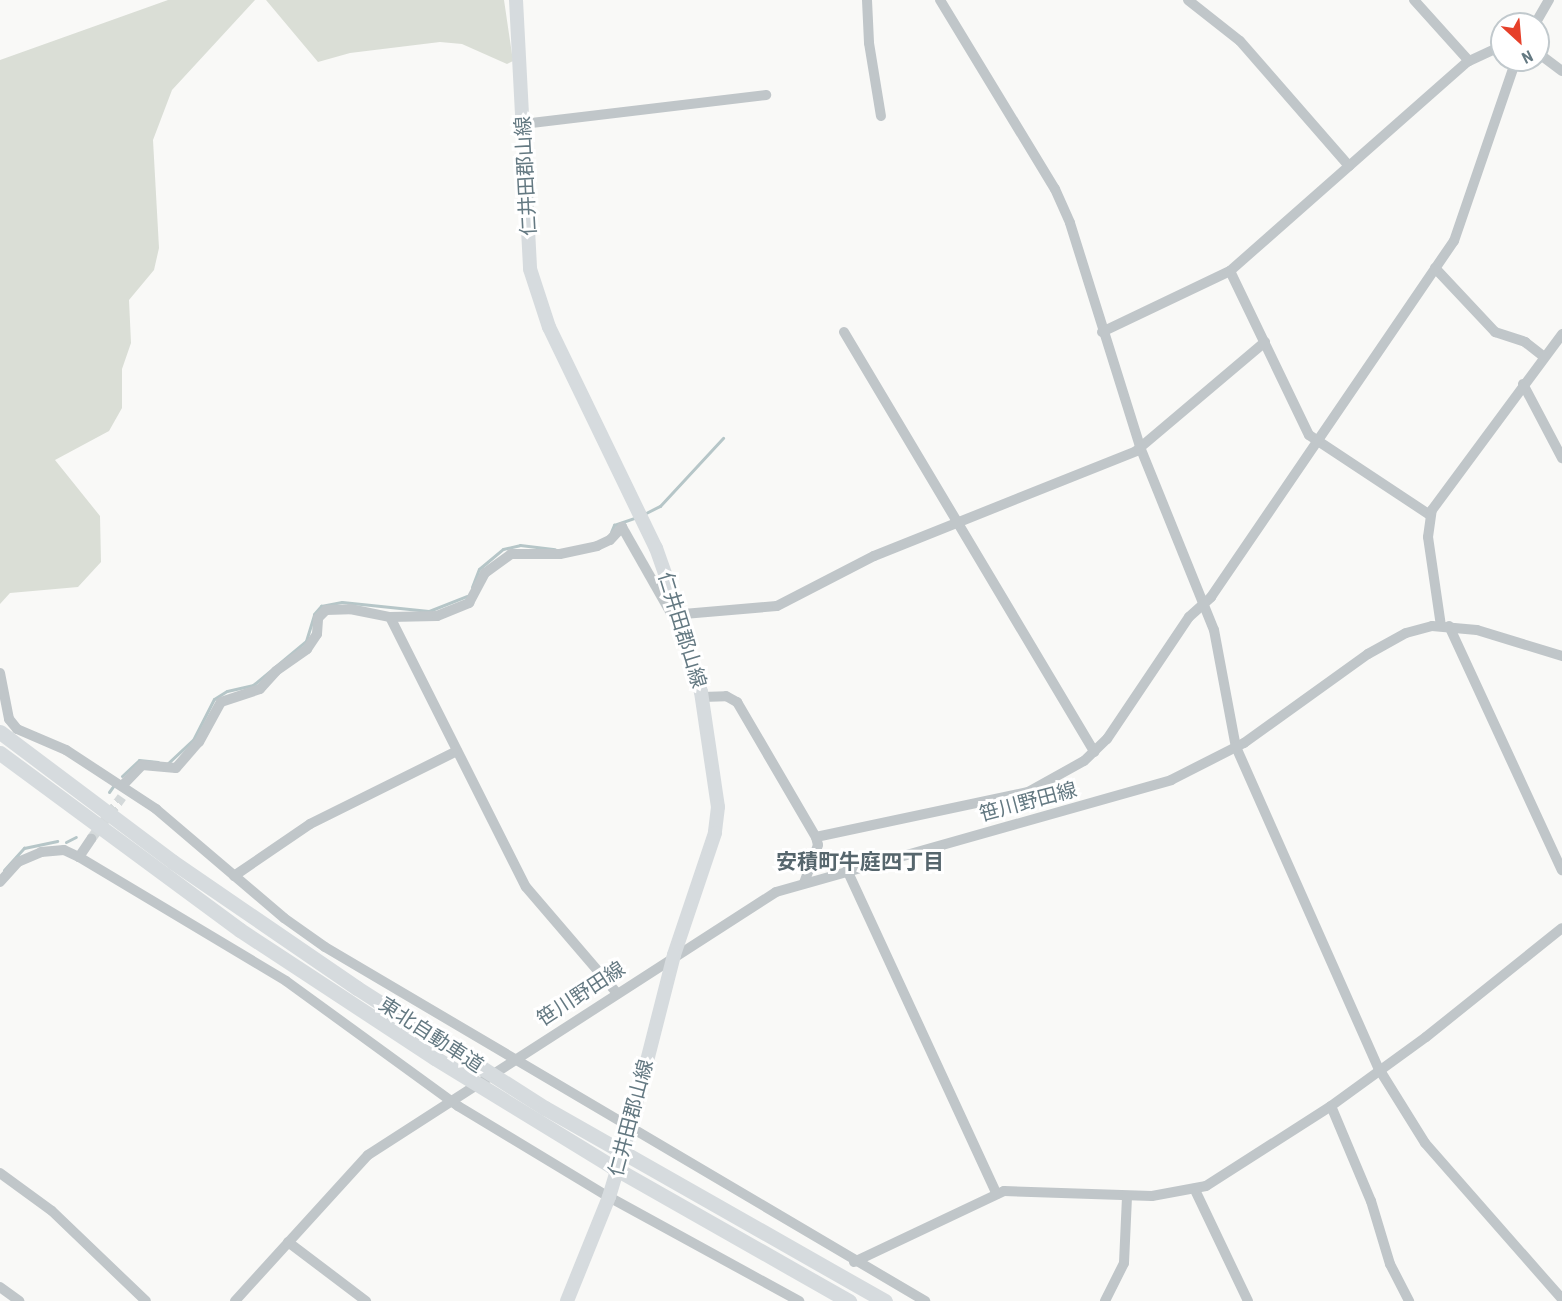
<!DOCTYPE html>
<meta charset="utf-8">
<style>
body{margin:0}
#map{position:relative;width:1562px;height:1301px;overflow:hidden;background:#f9f9f7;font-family:"Roboto Condensed","Noto Sans JP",sans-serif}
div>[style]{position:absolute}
.green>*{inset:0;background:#daded6}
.stream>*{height:3px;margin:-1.5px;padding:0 1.5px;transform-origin:1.5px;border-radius:1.5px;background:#b6c6c8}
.minor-tunnel>*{height:10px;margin-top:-5px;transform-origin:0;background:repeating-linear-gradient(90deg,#d4d9da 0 10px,transparent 0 15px)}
.minor>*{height:10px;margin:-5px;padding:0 5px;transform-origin:5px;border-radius:5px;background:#c0c6c9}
.major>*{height:14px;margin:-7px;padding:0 7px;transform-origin:7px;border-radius:7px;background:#d6dbde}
.highway>*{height:15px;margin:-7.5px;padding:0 7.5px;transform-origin:7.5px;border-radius:7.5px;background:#d6dbde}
span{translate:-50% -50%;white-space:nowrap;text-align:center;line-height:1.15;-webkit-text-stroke:6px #fff;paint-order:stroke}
.street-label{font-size:20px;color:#647982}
.neighbourhood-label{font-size:21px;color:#56666d;font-weight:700}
.north{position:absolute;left:1490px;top:12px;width:60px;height:60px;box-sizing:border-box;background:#fff;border:2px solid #c1c9cd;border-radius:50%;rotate:154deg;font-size:16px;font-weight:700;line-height:24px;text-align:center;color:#647982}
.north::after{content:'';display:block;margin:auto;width:21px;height:27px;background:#e6402a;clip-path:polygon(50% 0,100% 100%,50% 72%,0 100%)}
</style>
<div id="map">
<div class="green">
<div style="clip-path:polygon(168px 0,255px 0,172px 90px,153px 140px,159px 248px,154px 270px,129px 300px,131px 343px,122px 369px,122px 408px,109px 431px,55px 460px,100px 516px,101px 562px,78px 587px,10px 593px,0 604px,0 60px)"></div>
<div style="clip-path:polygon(266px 0,504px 0,513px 61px,507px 64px,462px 44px,440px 42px,350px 53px,318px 62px)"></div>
</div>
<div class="stream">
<div style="left:644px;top:514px;width:18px;rotate:-27deg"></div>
<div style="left:660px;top:506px;width:93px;rotate:-47.2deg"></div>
<div style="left:611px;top:532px;width:8px;rotate:-67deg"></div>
<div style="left:614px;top:525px;width:24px;rotate:-19deg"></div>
<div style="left:472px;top:587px;width:19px;rotate:-69deg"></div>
<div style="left:479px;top:569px;width:31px;rotate:-40deg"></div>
<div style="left:503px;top:549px;width:17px;rotate:-13deg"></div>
<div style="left:520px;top:545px;width:35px;rotate:7deg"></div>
<div style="left:167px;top:764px;width:35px;rotate:-43deg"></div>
<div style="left:193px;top:740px;width:46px;rotate:-62.9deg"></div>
<div style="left:214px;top:699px;width:15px;rotate:-32deg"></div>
<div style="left:227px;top:691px;width:27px;rotate:-13deg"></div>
<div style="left:253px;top:685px;width:69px;rotate:-39.7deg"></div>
<div style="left:306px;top:641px;width:28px;rotate:-73deg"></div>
<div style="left:314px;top:614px;width:11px;rotate:-49deg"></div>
<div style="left:321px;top:606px;width:21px;rotate:-11deg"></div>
<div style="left:342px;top:602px;width:87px;rotate:5.9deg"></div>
<div style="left:429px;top:611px;width:41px;rotate:-21.5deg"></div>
<div style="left:122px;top:776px;width:23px;rotate:-43deg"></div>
<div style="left:139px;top:760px;width:19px;rotate:6deg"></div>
<div style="left:109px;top:792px;width:9px;rotate:-54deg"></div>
<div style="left:66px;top:842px;width:11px;rotate:-27deg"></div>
<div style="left:4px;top:870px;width:30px;rotate:-48deg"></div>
<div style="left:24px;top:848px;width:34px;rotate:-12deg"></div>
</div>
<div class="minor-tunnel">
<div style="left:91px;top:839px;width:52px;rotate:-53.6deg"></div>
</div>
<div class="minor">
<div style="left:867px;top:0;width:43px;rotate:87.3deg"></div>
<div style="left:869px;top:43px;width:74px;rotate:80.7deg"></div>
<div style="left:940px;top:0;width:221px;rotate:58.7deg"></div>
<div style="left:1055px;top:189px;width:37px;rotate:66deg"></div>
<div style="left:1070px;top:223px;width:235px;rotate:72.6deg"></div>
<div style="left:1140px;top:447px;width:197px;rotate:68deg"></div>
<div style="left:1214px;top:630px;width:119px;rotate:79.4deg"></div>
<div style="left:1236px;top:747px;width:352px;rotate:66.1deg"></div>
<div style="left:1379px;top:1069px;width:87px;rotate:58.1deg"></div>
<div style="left:1425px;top:1143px;width:208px;rotate:48.7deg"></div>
<div style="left:1188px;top:0;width:66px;rotate:38.3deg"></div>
<div style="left:1240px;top:41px;width:166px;rotate:48.9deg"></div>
<div style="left:1414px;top:0;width:82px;rotate:48deg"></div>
<div style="left:1535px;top:24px;width:28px;rotate:-60deg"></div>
<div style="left:1538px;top:53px;width:30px;rotate:37deg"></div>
<div style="left:523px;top:124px;width:245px;rotate:-6.8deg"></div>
<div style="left:1435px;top:268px;width:88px;rotate:46.8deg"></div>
<div style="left:1495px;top:332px;width:32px;rotate:18deg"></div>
<div style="left:1525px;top:342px;width:24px;rotate:38deg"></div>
<div style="left:1230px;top:271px;width:182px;rotate:64.3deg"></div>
<div style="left:1309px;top:435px;width:145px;rotate:33.5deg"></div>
<div style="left:844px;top:332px;width:489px;rotate:59.2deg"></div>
<div style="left:1102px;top:332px;width:142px;rotate:-25.5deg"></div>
<div style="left:1230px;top:271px;width:316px;rotate:-41.4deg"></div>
<div style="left:1467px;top:62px;width:38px;rotate:-25deg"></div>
<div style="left:1523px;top:384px;width:84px;rotate:62.2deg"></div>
<div style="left:390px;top:617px;width:302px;rotate:63.3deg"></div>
<div style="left:526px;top:887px;width:138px;rotate:49.4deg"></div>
<div style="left:1441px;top:626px;width:90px;rotate:-98.3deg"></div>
<div style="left:1428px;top:537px;width:27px;rotate:-82deg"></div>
<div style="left:1432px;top:510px;width:219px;rotate:-53.5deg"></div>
<div style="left:1449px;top:626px;width:269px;rotate:65.2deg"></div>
<div style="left:0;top:673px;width:47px;rotate:78.9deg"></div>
<div style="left:9px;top:719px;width:13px;rotate:51deg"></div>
<div style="left:17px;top:729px;width:53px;rotate:23.2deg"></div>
<div style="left:66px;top:750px;width:108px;rotate:33.2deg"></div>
<div style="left:156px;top:809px;width:168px;rotate:40.4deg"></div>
<div style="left:284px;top:918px;width:50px;rotate:35.3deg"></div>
<div style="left:325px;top:947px;width:697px;rotate:30.54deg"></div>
<div style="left:702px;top:697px;width:24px;rotate:-2deg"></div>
<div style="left:726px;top:696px;width:13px;rotate:29deg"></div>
<div style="left:737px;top:702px;width:156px;rotate:59.7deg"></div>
<div style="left:816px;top:837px;width:8px;rotate:76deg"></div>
<div style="left:818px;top:845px;width:40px;rotate:110.2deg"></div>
<div style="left:122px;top:786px;width:29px;rotate:-46deg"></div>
<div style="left:142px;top:765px;width:34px;rotate:5deg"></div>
<div style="left:176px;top:768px;width:35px;rotate:-49deg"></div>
<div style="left:199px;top:742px;width:46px;rotate:-61.2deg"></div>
<div style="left:221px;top:702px;width:41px;rotate:-18.4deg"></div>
<div style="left:260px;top:689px;width:24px;rotate:-48deg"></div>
<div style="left:276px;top:671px;width:38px;rotate:-35deg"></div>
<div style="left:307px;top:649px;width:18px;rotate:-56deg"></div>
<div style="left:317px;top:634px;width:16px;rotate:-86deg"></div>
<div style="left:318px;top:618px;width:11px;rotate:-45deg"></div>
<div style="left:326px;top:610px;width:24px;rotate:-2deg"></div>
<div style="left:350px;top:609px;width:41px;rotate:11.3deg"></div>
<div style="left:390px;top:617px;width:47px;rotate:-1.2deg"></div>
<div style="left:437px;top:616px;width:35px;rotate:-22deg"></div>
<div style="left:469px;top:603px;width:34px;rotate:-62deg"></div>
<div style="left:485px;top:573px;width:32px;rotate:-36deg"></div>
<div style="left:511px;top:554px;width:49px"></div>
<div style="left:560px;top:554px;width:38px;rotate:-12deg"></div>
<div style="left:597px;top:546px;width:14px;rotate:-25deg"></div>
<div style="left:610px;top:540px;width:18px;rotate:-47deg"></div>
<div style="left:622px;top:527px;width:101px;rotate:60.4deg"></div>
<div style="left:672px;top:615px;width:105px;rotate:-4.9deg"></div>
<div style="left:777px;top:606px;width:109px;rotate:-27.3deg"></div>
<div style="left:874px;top:556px;width:282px;rotate:-21.8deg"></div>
<div style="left:1136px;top:451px;width:169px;rotate:-40.2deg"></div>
<div style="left:816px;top:837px;width:217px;rotate:-12deg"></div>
<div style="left:1028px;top:792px;width:64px;rotate:-29deg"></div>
<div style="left:1084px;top:761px;width:32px;rotate:-44deg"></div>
<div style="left:1107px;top:739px;width:147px;rotate:-56.1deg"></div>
<div style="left:1189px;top:617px;width:30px;rotate:-42deg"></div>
<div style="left:1211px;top:597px;width:431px;rotate:-55.7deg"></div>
<div style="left:1454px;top:241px;width:191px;rotate:-71.1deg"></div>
<div style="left:79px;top:857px;width:22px;rotate:-56deg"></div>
<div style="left:847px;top:870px;width:357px;rotate:65.2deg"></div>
<div style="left:234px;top:876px;width:92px;rotate:-34.4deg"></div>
<div style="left:310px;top:824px;width:164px;rotate:-26.4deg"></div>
<div style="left:0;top:882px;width:27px;rotate:-48deg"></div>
<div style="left:18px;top:862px;width:25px;rotate:-23deg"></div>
<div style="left:41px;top:852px;width:23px;rotate:-5deg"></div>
<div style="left:64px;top:850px;width:17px;rotate:25deg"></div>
<div style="left:79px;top:857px;width:241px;rotate:30.9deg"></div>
<div style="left:286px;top:981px;width:213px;rotate:36deg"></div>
<div style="left:458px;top:1106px;width:176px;rotate:31.1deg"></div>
<div style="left:609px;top:1197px;width:217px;rotate:28.7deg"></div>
<div style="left:1331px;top:1106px;width:103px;rotate:67.2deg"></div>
<div style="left:1371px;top:1201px;width:66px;rotate:73.2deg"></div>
<div style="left:1390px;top:1264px;width:42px;rotate:62.8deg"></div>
<div style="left:0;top:1173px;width:64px;rotate:36.2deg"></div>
<div style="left:52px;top:1211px;width:130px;rotate:43.8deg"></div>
<div style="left:1195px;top:1190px;width:123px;rotate:64.5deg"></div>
<div style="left:288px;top:1242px;width:98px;rotate:37.1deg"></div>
<div style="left:854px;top:1262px;width:166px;rotate:-25.3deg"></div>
<div style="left:1004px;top:1191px;width:148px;rotate:1.9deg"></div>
<div style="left:1152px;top:1196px;width:55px;rotate:-10.5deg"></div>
<div style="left:1206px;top:1186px;width:148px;rotate:-32.6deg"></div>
<div style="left:1331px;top:1106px;width:117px;rotate:-36deg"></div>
<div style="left:1426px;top:1037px;width:174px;rotate:-38.7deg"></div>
<div style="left:0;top:1287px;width:24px;rotate:36deg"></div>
<div style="left:235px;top:1301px;width:197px;rotate:-47.7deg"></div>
<div style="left:368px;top:1155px;width:485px;rotate:-32.8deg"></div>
<div style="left:776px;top:892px;width:411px;rotate:-15.8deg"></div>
<div style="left:1171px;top:780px;width:82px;rotate:-26.9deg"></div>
<div style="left:1244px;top:743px;width:153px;rotate:-35.7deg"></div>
<div style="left:1368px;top:654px;width:43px;rotate:-28.9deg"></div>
<div style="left:1406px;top:633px;width:27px;rotate:-15deg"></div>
<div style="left:1432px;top:626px;width:45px;rotate:5.1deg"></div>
<div style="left:1477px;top:630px;width:89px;rotate:17deg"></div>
<div style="left:1105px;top:1301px;width:42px;rotate:-63.4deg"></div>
<div style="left:1124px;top:1263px;width:67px;rotate:-87.4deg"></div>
</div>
<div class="major">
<div style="left:516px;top:0;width:269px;rotate:87deg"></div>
<div style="left:530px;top:269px;width:61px;rotate:71.9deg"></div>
<div style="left:549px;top:327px;width:246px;rotate:64.2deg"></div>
<div style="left:656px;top:548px;width:72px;rotate:70.6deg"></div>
<div style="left:680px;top:616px;width:79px;rotate:74.6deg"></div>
<div style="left:701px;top:692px;width:116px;rotate:81.6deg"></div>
<div style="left:718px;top:807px;width:26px;rotate:97deg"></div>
<div style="left:715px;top:833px;width:129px;rotate:108.6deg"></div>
<div style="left:674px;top:955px;width:178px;rotate:104.3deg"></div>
<div style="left:630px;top:1127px;width:73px;rotate:106.7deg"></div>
<div style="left:609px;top:1197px;width:112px;rotate:112deg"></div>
</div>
<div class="highway">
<div style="left:0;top:732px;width:216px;rotate:36.9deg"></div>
<div style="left:173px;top:862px;width:223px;rotate:34.4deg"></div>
<div style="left:357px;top:988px;width:223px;rotate:32.6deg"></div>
<div style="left:545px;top:1108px;width:391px;rotate:29.6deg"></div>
<div style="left:0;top:753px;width:298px;rotate:36.4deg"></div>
<div style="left:240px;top:930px;width:233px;rotate:33.3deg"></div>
<div style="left:435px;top:1058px;width:206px;rotate:31.5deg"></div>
<div style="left:611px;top:1166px;width:274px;rotate:29.6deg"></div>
</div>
<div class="street-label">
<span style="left:526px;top:176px;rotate:-93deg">仁井田郡山線</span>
<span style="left:682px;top:630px;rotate:73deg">仁井田郡山線</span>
<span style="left:1028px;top:802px;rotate:-15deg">笹川野田線</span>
<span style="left:581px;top:994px;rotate:-33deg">笹川野田線</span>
<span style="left:431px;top:1035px;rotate:33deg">東北自動車道</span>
<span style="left:631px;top:1118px;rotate:-75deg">仁井田郡山線</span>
</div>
<div class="neighbourhood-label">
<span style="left:860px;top:862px">安積町牛庭四丁目</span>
</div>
<div class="north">N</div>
</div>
